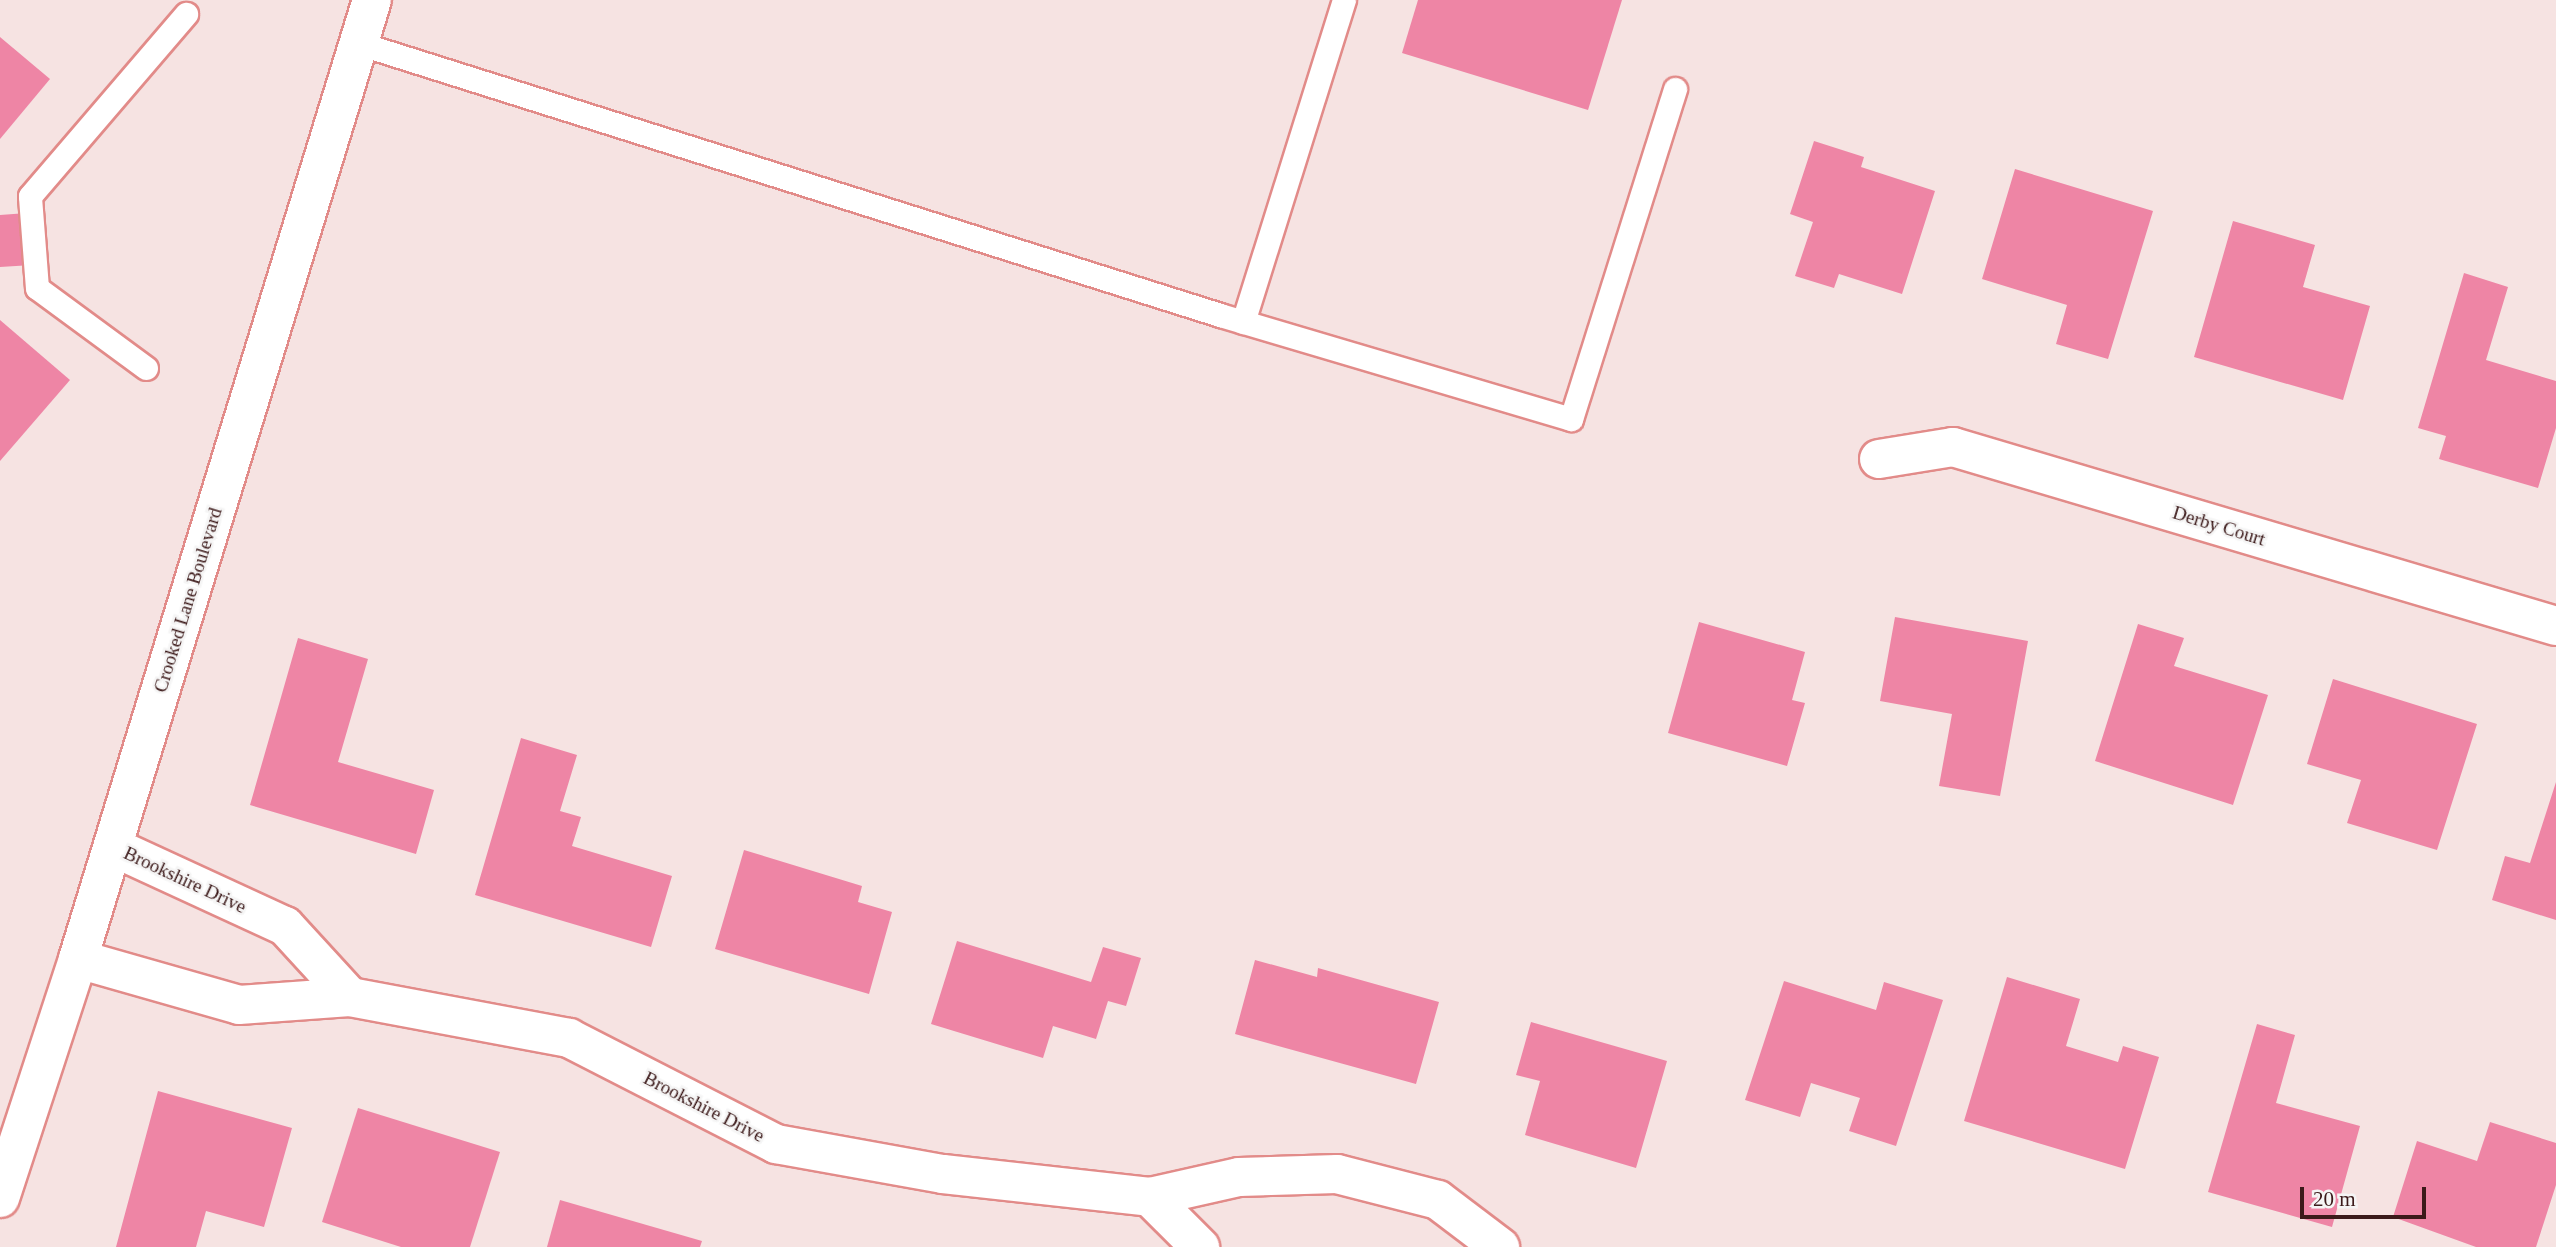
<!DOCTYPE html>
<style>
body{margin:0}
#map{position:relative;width:2556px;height:1247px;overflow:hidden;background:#f6e3e2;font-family:"Times New Roman",serif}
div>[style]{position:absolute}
.building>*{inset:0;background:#ee85a5}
.roads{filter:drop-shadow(2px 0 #e28b89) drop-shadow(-2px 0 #e28b89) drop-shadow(0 2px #e28b89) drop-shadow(0 -2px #e28b89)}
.service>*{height:23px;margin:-11.5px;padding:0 11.5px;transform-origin:11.5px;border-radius:11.5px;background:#fff}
.minor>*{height:38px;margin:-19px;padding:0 19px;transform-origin:19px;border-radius:19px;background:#fff}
.tertiary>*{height:38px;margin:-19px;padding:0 19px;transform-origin:19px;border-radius:19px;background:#fff}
span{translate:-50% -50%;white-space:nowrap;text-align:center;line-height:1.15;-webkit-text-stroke:5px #f5f5f5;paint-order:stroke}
.street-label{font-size:19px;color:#3c1a1a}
.scale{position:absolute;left:2300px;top:1187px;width:126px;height:32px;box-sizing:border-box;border:4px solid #3c1a1a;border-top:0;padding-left:9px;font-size:21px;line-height:24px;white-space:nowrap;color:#3c1a1a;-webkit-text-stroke:5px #f5f5f5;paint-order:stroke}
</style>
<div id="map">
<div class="building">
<div style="clip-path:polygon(1418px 0,1622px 0,1588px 110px,1402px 53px)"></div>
<div style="clip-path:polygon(0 37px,50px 79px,0 139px)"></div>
<div style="clip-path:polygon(1814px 141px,1864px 157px,1861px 167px,1935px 191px,1902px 294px,1839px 274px,1834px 288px,1795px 276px,1813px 222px,1790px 214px)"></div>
<div style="clip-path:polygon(2015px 169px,2153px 211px,2108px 359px,2056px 344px,2067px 305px,1982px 279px)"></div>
<div style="clip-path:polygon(27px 213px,32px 265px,0 267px,0 215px)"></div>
<div style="clip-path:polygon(2233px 221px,2315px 245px,2303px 287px,2370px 306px,2343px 400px,2194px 357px)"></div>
<div style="clip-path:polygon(2464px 273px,2508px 287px,2486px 360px,2556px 381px,2556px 428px,2538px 488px,2439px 459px,2446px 436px,2418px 428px)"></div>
<div style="clip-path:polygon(0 320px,70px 380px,0 461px)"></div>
<div style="clip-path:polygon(1895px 617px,2028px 641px,2000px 796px,1939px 786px,1952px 714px,1880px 701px)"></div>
<div style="clip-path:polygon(1699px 622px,1805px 652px,1792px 700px,1805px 703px,1787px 766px,1668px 733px)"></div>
<div style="clip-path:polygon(2138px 624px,2184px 638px,2174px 666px,2268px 695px,2233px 805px,2095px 761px)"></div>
<div style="clip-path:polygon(298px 638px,368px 659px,338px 762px,434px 790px,416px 854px,250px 805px)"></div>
<div style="clip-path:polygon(2333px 679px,2477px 724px,2437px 850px,2347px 823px,2361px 780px,2307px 764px)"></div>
<div style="clip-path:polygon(521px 738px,577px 755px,560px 811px,581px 817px,572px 846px,672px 876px,651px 947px,475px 895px)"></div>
<div style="clip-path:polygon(2556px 782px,2556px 920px,2492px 900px,2505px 856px,2530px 863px)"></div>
<div style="clip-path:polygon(744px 850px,862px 886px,858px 902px,892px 912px,869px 994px,715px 949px)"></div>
<div style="clip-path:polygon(957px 941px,1091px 982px,1103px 947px,1141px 958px,1126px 1006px,1108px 1001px,1096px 1039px,1053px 1026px,1043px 1058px,931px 1024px)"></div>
<div style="clip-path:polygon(1255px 960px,1317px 977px,1318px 968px,1439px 1002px,1416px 1084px,1235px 1034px)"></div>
<div style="clip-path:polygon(2007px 977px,2080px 999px,2066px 1046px,2118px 1062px,2123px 1046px,2159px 1057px,2125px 1169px,1964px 1121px)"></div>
<div style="clip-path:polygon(1784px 981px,1876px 1010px,1884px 982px,1943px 1000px,1896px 1146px,1849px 1131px,1860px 1098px,1811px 1083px,1800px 1117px,1745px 1100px)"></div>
<div style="clip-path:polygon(1531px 1022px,1667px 1061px,1636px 1168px,1525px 1135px,1540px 1081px,1516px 1075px)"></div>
<div style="clip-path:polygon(2257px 1024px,2295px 1035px,2276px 1103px,2360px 1126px,2332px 1227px,2208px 1192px)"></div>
<div style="clip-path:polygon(158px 1091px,292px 1128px,264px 1227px,206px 1211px,196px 1247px,116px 1247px)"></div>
<div style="clip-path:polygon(358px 1108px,500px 1152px,470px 1247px,401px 1247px,322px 1222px)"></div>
<div style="clip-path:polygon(2490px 1122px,2556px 1143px,2556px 1185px,2536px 1247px,2476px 1247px,2393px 1217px,2417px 1141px,2477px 1161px)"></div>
<div style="clip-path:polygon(560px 1200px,702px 1241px,700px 1247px,547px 1247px)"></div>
</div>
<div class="roads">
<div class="service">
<div style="left:358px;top:43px;width:904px;rotate:17.51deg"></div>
<div style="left:1220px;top:315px;width:366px;rotate:16.5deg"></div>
<div style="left:1571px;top:419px;width:346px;rotate:-72.5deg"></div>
<div style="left:1243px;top:322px;width:337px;rotate:-72.6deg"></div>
<div style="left:146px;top:368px;width:135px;rotate:-143.7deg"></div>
<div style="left:37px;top:288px;width:92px;rotate:-94.4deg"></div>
<div style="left:30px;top:196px;width:240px;rotate:-49.4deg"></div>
</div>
<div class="minor">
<div style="left:1879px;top:459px;width:75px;rotate:-9.2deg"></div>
<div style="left:1953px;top:447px;width:629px;rotate:16.53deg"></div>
<div style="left:113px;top:847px;width:189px;rotate:24.7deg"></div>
<div style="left:285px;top:926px;width:96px;rotate:47.5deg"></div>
<div style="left:78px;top:959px;width:167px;rotate:15.9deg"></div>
<div style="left:239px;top:1005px;width:111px;rotate:-4.1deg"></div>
<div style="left:350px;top:997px;width:223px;rotate:10.6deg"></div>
<div style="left:569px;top:1038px;width:233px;rotate:27.1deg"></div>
<div style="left:776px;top:1144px;width:170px;rotate:10.2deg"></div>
<div style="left:943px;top:1174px;width:208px;rotate:6.3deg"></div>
<div style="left:1150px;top:1197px;width:91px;rotate:-12.7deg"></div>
<div style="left:1239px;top:1177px;width:98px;rotate:-1.8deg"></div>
<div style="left:1337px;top:1174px;width:104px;rotate:14.4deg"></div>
<div style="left:1438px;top:1200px;width:78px;rotate:37.2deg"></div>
<div style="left:1150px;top:1197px;width:71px;rotate:45deg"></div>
</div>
<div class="tertiary">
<div style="left:0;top:1198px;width:251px;rotate:-71.9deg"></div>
<div style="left:78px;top:959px;width:1003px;rotate:-72.96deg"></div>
</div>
</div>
<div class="street-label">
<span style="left:2219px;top:526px;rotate:17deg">Derby Court</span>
<span style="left:188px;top:600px;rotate:-73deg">Crooked Lane Boulevard</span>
<span style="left:185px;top:880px;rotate:25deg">Brookshire Drive</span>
<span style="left:704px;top:1107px;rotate:27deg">Brookshire Drive</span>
</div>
<div class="scale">20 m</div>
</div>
